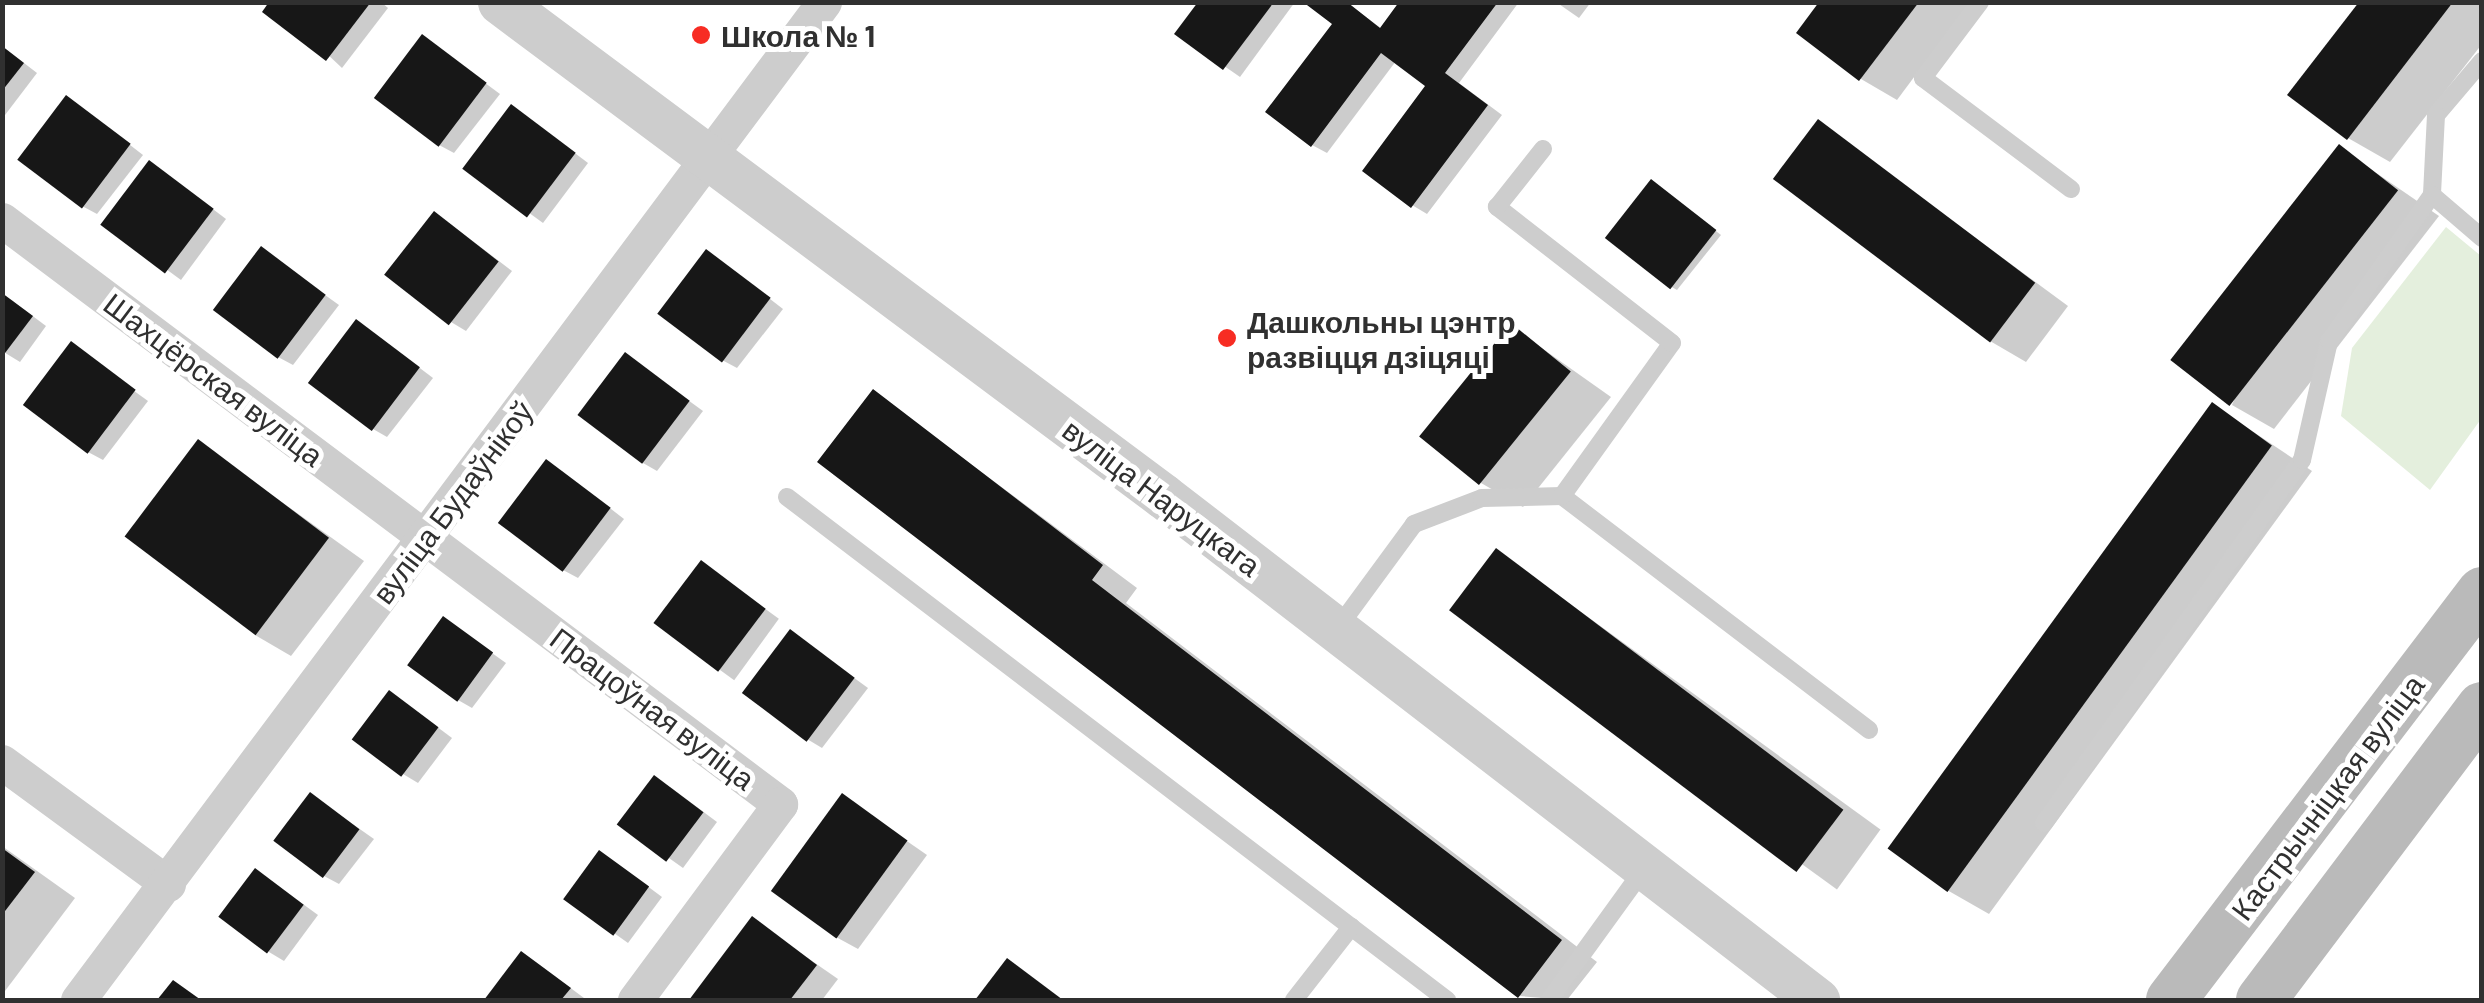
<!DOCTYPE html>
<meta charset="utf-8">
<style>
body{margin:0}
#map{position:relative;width:2484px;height:1003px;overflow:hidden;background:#fff;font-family:Barlow,sans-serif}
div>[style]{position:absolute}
.green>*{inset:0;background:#e4efdd}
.shadow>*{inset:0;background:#0003;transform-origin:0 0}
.building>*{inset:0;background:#171717;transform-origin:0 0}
.service>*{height:18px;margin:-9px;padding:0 9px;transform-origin:9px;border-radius:9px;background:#cdcdcd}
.minor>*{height:35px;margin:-17.5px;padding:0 17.5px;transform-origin:17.5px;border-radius:17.5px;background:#cdcdcd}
.tertiary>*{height:45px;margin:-22.5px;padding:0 22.5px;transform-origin:22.5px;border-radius:22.5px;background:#cdcdcd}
.secondary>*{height:50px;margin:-25px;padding:0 25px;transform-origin:25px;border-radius:25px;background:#bababa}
.dots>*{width:28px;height:28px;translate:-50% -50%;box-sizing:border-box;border:5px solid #fff;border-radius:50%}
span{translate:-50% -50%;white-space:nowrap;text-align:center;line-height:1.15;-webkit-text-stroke:10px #fff;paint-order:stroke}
.poi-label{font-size:30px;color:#303030;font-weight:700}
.left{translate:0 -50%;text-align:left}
.street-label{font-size:30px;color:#303030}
.frame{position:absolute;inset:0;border:5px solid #303030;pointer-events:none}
</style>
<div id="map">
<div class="green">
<div style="clip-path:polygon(2446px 227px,2481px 256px,2481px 419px,2430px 490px,2341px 416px,2352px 348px)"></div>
</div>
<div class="shadow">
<div style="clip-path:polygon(272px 2px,381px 2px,388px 8px,342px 68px)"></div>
<div style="clip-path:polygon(1201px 2px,1295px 2px,1240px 77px,1178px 34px)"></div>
<div style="clip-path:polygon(1346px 2px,1382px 29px,1402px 2px,1519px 2px,1459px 83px,1502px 115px,1427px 214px,1412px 205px,1429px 85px,1396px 61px,1327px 153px,1312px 145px)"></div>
<div style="clip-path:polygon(1556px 2px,1591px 2px,1579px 18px)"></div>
<div style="clip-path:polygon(1822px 2px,1970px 2px,1897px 100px,1861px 79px)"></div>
<div style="clip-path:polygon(2362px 2px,2482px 2px,2482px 44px,2390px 162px,2348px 138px)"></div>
<div style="clip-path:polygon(423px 37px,500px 94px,454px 153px,439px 145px)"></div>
<div style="clip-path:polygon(2px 46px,37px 73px,2px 119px)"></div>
<div style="clip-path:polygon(81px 107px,143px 155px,97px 214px,82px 206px)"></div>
<div style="clip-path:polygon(526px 116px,588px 163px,543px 223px,466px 167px)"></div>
<div style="clip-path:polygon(1818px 122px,2068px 306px,2026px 362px,1990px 341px)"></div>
<div style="clip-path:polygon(2340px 148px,2439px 216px,2274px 429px,2232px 405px)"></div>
<div style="clip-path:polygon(164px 172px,226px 219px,181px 280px,103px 223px)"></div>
<div style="clip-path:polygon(1659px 186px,1721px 235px,1677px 290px,1670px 286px)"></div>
<div style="clip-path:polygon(449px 223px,512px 271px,466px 331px,451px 322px)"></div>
<div style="clip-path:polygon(261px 249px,339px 305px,293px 365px,278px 357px)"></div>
<div style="clip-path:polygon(721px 261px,783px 309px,737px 368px,722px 360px)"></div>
<div style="clip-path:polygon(10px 299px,46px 326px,20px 362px,2px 351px)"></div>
<div style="clip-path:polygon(1512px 327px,1611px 397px,1523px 507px,1481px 483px)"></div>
<div style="clip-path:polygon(371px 331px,433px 378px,387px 437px,373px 429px)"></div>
<div style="clip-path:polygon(83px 354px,148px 401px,103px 460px,88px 452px)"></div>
<div style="clip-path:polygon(626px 355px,703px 411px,657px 471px,643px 463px)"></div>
<div style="clip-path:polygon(874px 392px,1137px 588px,1126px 603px,1597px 962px,1567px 1000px,1519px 996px)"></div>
<div style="clip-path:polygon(2213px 405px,2312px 471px,1989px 914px,1947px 890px)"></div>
<div style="clip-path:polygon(198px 442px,364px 561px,291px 656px,255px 635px)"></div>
<div style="clip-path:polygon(562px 471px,624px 519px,578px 578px,563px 570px)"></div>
<div style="left:1497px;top:551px;width:474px;height:74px;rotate:36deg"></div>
<div style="left:702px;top:563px;width:95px;height:76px;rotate:36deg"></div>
<div style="clip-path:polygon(444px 619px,506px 663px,472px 708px,458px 700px)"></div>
<div style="clip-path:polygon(791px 632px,868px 688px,822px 748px,807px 739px)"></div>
<div style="clip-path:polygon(404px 702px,452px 738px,418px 783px,403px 774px)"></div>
<div style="clip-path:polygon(670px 787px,717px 822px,683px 868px,621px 824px)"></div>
<div style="clip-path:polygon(311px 795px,374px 839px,339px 884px,324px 876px)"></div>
<div style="clip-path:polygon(842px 796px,927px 855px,858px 949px,836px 937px)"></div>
<div style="clip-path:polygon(2px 846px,75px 898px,2px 995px)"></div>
<div style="clip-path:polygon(615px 862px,662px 897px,628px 943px,566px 899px)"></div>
<div style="clip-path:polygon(270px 880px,318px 915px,284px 961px,269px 952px)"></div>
<div style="clip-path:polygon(753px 920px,838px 979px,822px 1000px,692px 1000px)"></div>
<div style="clip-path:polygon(522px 954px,537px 963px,584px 998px,488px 1000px)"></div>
</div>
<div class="building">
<div style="clip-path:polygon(269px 2px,371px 2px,326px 61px,262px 12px)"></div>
<div style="clip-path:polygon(1198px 2px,1274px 2px,1223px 70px,1174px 34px)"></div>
<div style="clip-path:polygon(1303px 2px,1347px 2px,1380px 28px,1399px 2px,1498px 2px,1445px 73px,1488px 105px,1411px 208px,1362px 171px,1425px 86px,1381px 53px,1311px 147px,1265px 112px,1332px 24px)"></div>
<div style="clip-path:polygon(1819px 2px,1919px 2px,1859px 81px,1796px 33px)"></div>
<div style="clip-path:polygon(2359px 2px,2453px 2px,2347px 140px,2287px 95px)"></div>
<div style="left:422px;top:34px;width:81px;height:80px;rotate:37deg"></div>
<div style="clip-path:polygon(2px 46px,24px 63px,2px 91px)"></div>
<div style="left:66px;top:95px;width:81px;height:81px;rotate:37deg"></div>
<div style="left:511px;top:104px;width:81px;height:81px;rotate:37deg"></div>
<div style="left:1818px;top:119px;width:272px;height:75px;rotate:37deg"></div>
<div style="left:2339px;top:144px;width:75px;height:274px;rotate:38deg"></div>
<div style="left:149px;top:160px;width:81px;height:81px;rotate:37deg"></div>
<div style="left:1651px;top:179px;width:83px;height:75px;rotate:38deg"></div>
<div style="left:434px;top:211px;width:82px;height:81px;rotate:38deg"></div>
<div style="left:261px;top:246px;width:81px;height:80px;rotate:37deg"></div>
<div style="left:706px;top:249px;width:81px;height:81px;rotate:37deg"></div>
<div style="clip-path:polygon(2px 293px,33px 316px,2px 357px)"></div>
<div style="left:356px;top:319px;width:80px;height:80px;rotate:37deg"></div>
<div style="left:1511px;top:323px;width:77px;height:146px;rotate:39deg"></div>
<div style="left:71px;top:341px;width:81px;height:80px;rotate:37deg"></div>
<div style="left:625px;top:352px;width:81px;height:79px;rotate:37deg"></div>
<div style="clip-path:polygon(873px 389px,1103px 565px,1092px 580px,1562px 940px,1518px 998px,817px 462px)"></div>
<div style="left:2212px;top:402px;width:74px;height:552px;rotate:36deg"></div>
<div style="left:198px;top:439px;width:164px;height:122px;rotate:37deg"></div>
<div style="left:546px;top:459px;width:81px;height:80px;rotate:37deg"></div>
<div style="left:1496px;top:548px;width:435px;height:78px;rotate:37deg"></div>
<div style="left:701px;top:560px;width:81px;height:79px;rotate:37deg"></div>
<div style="left:443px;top:616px;width:62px;height:61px;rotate:36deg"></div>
<div style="left:790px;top:629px;width:81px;height:80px;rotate:37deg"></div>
<div style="left:389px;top:690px;width:62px;height:62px;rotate:37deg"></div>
<div style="left:654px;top:775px;width:62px;height:62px;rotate:37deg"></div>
<div style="left:310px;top:792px;width:62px;height:61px;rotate:37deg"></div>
<div style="left:842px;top:793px;width:81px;height:121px;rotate:36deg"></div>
<div style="clip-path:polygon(2px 848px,35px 872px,2px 915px)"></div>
<div style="left:599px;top:850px;width:62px;height:61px;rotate:36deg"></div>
<div style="left:255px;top:868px;width:61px;height:61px;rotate:37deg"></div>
<div style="clip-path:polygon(752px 916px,817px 965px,790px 1000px,689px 1000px)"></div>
<div style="clip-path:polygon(521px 951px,571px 988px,561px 1000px,484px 1000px)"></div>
<div style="clip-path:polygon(1007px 958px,1063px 1000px,975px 1000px)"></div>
<div style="clip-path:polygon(173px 980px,201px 1000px,157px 1000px)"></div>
</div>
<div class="service">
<div style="left:1980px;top:2px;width:95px;rotate:126.9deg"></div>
<div style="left:1923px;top:78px;width:185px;rotate:36.9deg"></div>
<div style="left:2482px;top:61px;width:71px;rotate:130.4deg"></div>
<div style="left:2436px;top:115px;width:80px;rotate:92.9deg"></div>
<div style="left:2432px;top:195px;width:66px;rotate:40.7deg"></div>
<div style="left:1562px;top:496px;width:386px;rotate:37.3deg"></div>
<div style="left:787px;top:497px;width:830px;rotate:37.31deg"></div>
<div style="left:1337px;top:629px;width:130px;rotate:-53.7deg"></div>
<div style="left:1414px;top:524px;width:73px;rotate:-20.9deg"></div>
<div style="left:1482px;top:498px;width:80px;rotate:-1.4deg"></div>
<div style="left:1562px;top:496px;width:188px;rotate:-54.3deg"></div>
<div style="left:1672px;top:343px;width:222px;rotate:-142.1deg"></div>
<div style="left:1497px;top:207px;width:74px;rotate:-51.6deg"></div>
<div style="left:2044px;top:823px;width:445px;rotate:-54.6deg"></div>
<div style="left:2302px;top:460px;width:122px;rotate:-77.2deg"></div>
<div style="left:2329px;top:341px;width:179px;rotate:-54.8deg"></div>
<div style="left:1294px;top:1000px;width:93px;rotate:-52deg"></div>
<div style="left:1549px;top:1000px;width:160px;rotate:-54.1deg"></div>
</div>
<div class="minor">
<div style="left:2px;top:220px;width:973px;rotate:36.89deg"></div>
<div style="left:780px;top:804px;width:244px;rotate:126.5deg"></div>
<div style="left:2px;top:762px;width:206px;rotate:36.3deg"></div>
<div style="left:78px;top:1000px;width:1246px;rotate:-53.22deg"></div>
</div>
<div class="tertiary">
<div style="left:500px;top:2px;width:827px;rotate:36.69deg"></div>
<div style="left:1163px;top:496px;width:826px;rotate:37.62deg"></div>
</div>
<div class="secondary">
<div style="left:2171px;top:1000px;width:513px;rotate:-52.68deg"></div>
<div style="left:2261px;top:1000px;width:367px;rotate:-53deg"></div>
</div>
<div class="dots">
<div style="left:701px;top:35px;background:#f72c23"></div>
<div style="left:1227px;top:338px;background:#f72c23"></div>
</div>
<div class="poi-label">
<span class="left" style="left:721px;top:35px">Школа № 1</span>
<span class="left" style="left:1247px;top:338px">Дашкольны цэнтр<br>развіцця дзіцяці</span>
</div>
<div class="street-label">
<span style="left:214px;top:379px;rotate:37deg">Шахцёрская вуліца</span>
<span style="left:1162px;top:497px;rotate:37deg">вуліца Наруцкага</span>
<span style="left:452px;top:502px;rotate:-53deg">вуліца Будаўнікоў</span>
<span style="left:653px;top:708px;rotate:37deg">Працоўная вуліца</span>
<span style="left:2327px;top:797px;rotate:-53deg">Кастрычніцкая вуліца</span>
</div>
<div class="frame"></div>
</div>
